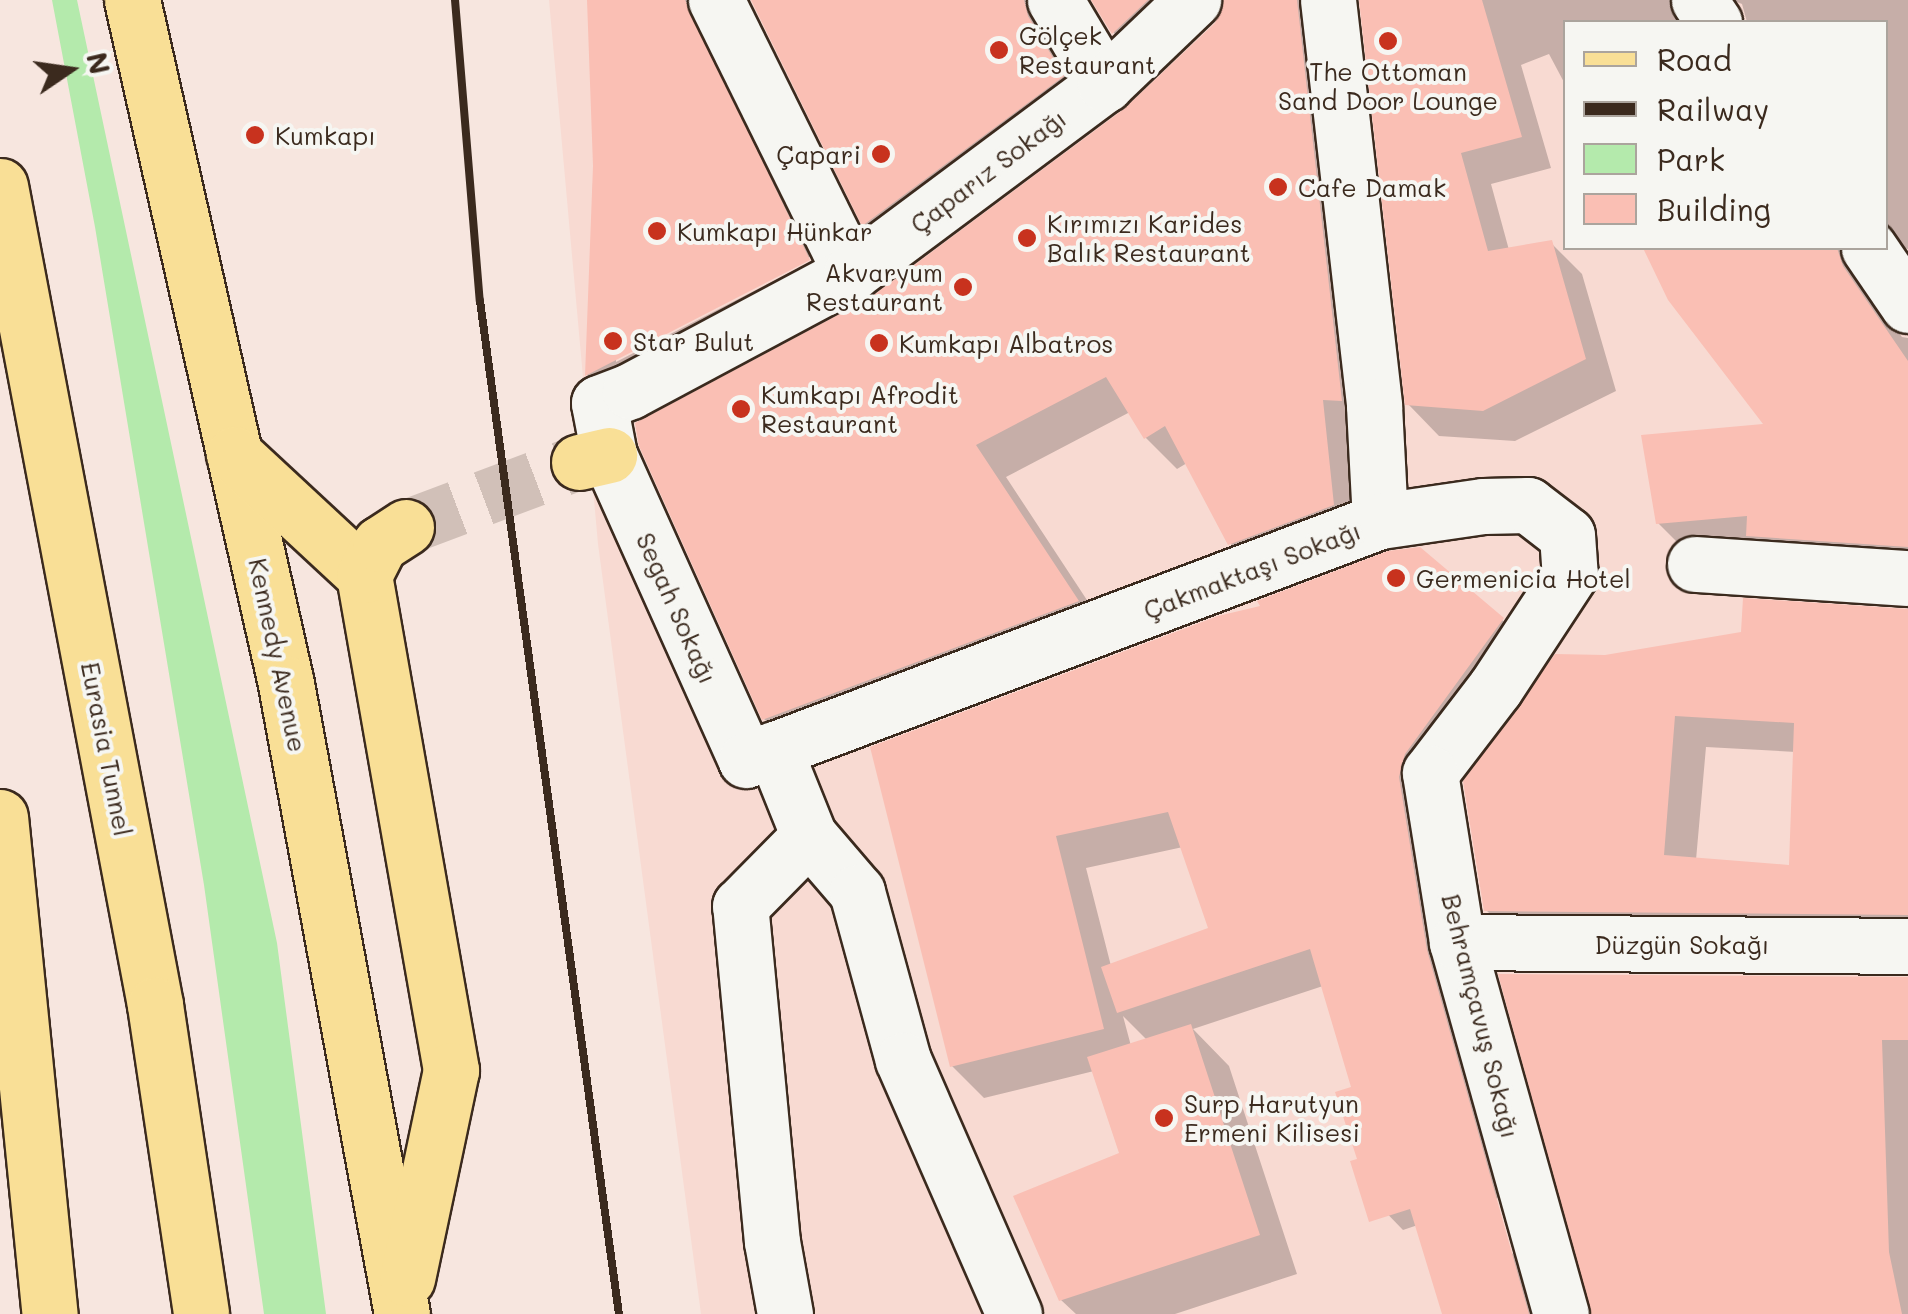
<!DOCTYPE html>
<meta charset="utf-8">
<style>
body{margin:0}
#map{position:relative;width:1908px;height:1314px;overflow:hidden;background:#f7e6df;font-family:Mali,sans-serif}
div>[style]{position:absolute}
.built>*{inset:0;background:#f8dad2}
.green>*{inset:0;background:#b4eaac}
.shadow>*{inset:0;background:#0003}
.building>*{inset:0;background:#fabfb4}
.primary-tunnel>*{height:55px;margin-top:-27.5px;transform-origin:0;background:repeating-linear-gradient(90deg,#d1c0b8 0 55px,transparent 0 83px)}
.roads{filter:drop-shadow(2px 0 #3b2a1e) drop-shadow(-2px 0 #3b2a1e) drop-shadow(0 2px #3b2a1e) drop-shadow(0 -2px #3b2a1e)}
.street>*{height:55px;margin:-27.5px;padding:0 27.5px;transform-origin:27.5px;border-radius:27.5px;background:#f6f6f2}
.secondary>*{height:55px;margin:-27.5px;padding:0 27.5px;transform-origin:27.5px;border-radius:27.5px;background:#f6f6f2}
.primary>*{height:55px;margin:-27.5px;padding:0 27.5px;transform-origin:27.5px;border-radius:27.5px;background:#f9df96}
.highway>*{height:55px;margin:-27.5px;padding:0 27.5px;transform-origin:27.5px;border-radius:27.5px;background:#f9df96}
.rail>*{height:8px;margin:-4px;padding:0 4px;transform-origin:4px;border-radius:4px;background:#3b2a1e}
.dots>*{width:28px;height:28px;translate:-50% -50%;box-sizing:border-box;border:5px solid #f6f6f2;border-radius:50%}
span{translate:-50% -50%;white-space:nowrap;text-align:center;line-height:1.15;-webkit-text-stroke:8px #f6f6f2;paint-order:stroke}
.poi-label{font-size:25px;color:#3b2a1e}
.left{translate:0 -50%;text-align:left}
.right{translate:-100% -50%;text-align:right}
.street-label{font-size:25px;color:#3b2a1e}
.legend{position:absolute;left:1563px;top:20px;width:325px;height:230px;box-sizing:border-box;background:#f6f6f2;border:2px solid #aba49d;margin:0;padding:12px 18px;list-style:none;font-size:30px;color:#3b2a1e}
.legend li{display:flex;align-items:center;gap:20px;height:50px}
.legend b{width:50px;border:2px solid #aba49d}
.north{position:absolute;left:20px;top:20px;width:100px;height:100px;-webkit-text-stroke:8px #f6f6f2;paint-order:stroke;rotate:77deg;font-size:28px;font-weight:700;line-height:40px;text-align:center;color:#3b2a1e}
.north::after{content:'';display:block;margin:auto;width:35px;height:45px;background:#3b2a1e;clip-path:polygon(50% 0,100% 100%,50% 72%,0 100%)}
</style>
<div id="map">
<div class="built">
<div style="clip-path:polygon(evenodd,549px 0,1908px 0,1908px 1314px,701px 1314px,598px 544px,549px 0,1566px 22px,1886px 22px,1886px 248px,1566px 248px,1566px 22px)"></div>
</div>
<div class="green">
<div style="clip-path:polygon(52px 0,77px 0,277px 943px,326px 1314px,264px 1314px,204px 885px,95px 227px)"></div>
</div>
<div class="shadow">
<div style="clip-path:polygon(588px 0,748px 0,733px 3px,819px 252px,616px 357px,616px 362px,822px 256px,618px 406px,587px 375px,596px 85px)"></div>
<div style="clip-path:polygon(754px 0,1085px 0,1093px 108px,895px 255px,864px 224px)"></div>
<div style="clip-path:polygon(1092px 0,1356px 0,1342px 5px,1364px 536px,1261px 575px,1230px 543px,1187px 463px,1177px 469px,1146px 438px,1130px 412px,1006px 477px,1108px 632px,796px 750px,764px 719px,871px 300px,1128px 109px,1217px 24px,1226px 0,1217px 0,1145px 64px,1114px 33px)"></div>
<div style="clip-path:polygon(1362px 0,1726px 0,1701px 22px,1566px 22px,1566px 86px,1549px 54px,1521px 65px,1551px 168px,1491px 184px,1509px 250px,1551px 243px,1582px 274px,1616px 391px,1515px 441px,1439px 436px,1408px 404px)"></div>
<div style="clip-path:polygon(1732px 0,1908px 0,1908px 249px,1898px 247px,1874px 300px,1902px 337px,1908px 338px,1908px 575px,1689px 554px,1658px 523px,1767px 426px,1671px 298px,1645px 248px,1886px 248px,1886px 22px,1747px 22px,1742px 4px)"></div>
<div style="clip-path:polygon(evenodd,1908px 611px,1908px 945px,1518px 941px,1486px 910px,1605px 657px,1908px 611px,1706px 747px,1796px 752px,1791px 868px,1696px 860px,1706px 747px)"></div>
<div style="clip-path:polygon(evenodd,1502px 620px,1534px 651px,1436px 786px,1516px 1192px,1403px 1230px,1372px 1198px,1354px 1089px,1323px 986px,1193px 1029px,1229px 1066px,1297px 1274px,1175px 1314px,1076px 1314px,1061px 1300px,1122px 1154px,1094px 1071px,984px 1098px,952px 1066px,873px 748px,1502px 620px,1183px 847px,1212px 929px,1111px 966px,1086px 868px,1183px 847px,1502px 620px,1123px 1016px,1148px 1041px,1131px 1046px,1123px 1016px)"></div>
<div style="clip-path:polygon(1908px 980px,1908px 1314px,1594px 1314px)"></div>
<div style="clip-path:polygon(1510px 1251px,1524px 1266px,1538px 1314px,1446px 1314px)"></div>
</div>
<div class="building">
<div style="clip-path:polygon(587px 0,685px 0,810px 260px,585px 376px,593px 166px)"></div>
<div style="clip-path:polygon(751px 0,1024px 0,1028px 16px,1064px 76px,862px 226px)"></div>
<div style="clip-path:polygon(1091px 0,1148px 0,1112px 34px)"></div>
<div style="clip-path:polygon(1223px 0,1297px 0,1342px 401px,1323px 400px,1334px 505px,1228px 545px,1165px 426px,1144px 439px,1106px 377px,976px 445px,1079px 601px,762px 720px,639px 446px,635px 423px,870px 298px,1124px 109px,1215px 23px)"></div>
<div style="clip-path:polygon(1359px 0,1482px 0,1522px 137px,1461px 153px,1488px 251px,1552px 240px,1586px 359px,1483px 411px,1405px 405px)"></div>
<div style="clip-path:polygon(1643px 248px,1837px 248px,1843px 266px,1908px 361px,1908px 547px,1746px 536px,1747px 516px,1656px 524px,1641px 435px,1763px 424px,1668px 300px)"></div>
<div style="clip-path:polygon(1420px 547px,1504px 618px,1405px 754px,1399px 777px,1427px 950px,1529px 1314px,1442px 1314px,1410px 1209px,1369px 1222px,1350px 1161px,1357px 1159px,1335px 1092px,1351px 1087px,1310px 949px,1117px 1013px,1101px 967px,1208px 928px,1168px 812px,1056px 836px,1104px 1029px,950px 1067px,870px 747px,1218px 616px,1260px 606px,1257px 601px,1388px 551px)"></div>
<div style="clip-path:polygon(evenodd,1743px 598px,1908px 609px,1908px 915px,1484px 911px,1463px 781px,1555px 654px,1605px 655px,1741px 632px,1743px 598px,1675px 716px,1794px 723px,1789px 865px,1664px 855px,1675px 716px)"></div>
<div style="clip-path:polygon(1498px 974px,1908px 977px,1908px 1040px,1882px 1040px,1889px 1252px,1902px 1314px,1591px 1314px)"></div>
<div style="clip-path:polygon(1191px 1024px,1260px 1235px,1059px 1301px,1013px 1196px,1119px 1153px,1087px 1057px)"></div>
</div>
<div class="primary-tunnel">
<div style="left:406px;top:527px;width:185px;rotate:-20.6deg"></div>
</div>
<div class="roads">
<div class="street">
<div style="left:716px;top:0;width:305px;rotate:63.7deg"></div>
<div style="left:1055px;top:0;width:98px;rotate:59.2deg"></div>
<div style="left:1328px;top:0;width:409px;rotate:83.5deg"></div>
<div style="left:1374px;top:406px;width:115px;rotate:87deg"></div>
<div style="left:1699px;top:0;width:27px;rotate:56deg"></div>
<div style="left:1869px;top:248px;width:69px;rotate:55.6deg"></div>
<div style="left:609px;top:455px;width:53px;rotate:-100.9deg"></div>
<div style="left:599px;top:403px;width:33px;rotate:-21deg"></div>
<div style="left:630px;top:391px;width:251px;rotate:-28.1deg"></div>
<div style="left:851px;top:273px;width:317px;rotate:-36.7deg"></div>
<div style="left:1105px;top:84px;width:122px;rotate:-43.7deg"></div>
<div style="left:1695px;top:564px;width:213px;rotate:3.8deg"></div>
<div style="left:774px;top:749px;width:94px;rotate:68.1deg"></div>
<div style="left:809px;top:836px;width:74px;rotate:49.4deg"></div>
<div style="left:857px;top:892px;width:174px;rotate:74.7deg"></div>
<div style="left:903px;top:1060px;width:277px;rotate:66.4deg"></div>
<div style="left:1457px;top:942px;width:386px;rotate:74.4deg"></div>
<div style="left:785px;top:1314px;width:73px;rotate:-100.2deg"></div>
<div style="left:772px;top:1242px;width:338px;rotate:-95.4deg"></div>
<div style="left:740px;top:906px;width:98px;rotate:-45.4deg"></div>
</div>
<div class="secondary">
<div style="left:609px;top:455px;width:334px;rotate:65.8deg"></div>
<div style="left:746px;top:760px;width:678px;rotate:-20.66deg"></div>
<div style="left:1380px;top:521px;width:104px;rotate:-8.3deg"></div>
<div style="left:1483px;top:506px;width:45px;rotate:-1.3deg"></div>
<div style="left:1528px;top:505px;width:49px;rotate:37.6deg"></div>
<div style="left:1567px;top:535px;width:39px;rotate:86deg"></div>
<div style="left:1570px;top:574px;width:136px;rotate:123.3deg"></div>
<div style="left:1495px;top:688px;width:107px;rotate:127.4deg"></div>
<div style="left:1430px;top:773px;width:171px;rotate:80.9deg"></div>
<div style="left:1457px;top:942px;width:451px;rotate:0.5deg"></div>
</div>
<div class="primary">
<div style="left:132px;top:0;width:701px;rotate:77.31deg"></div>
<div style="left:286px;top:684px;width:641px;rotate:79.57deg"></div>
<div style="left:234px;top:454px;width:178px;rotate:42.9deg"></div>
<div style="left:364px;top:575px;width:503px;rotate:80.03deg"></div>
<div style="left:451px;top:1070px;width:213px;rotate:101.9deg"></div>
<div style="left:579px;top:462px;width:31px;rotate:-13deg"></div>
<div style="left:364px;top:575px;width:35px;rotate:-63deg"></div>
<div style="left:380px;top:544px;width:31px;rotate:-33deg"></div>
</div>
<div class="highway">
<div style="left:0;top:186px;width:834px;rotate:79.28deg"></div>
<div style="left:155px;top:1005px;width:312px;rotate:81.5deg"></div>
<div style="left:0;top:817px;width:500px;rotate:84.3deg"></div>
</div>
</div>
<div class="rail">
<div style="left:455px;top:0;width:302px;rotate:85.3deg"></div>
<div style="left:480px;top:301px;width:1022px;rotate:82.19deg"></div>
</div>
<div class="dots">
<div style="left:1388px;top:41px;background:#c8321e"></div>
<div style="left:999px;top:50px;background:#c8321e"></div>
<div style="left:255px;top:135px;background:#c8321e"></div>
<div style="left:881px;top:154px;background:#c8321e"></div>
<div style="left:1278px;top:187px;background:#c8321e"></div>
<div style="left:657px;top:231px;background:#c8321e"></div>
<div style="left:1027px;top:238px;background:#c8321e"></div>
<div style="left:963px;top:287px;background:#c8321e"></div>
<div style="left:613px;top:341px;background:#c8321e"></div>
<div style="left:879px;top:343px;background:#c8321e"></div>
<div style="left:741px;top:409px;background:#c8321e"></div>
<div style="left:1396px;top:578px;background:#c8321e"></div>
<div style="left:1164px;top:1118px;background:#c8321e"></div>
</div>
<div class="poi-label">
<span class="left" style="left:1019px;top:50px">Gölçek<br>Restaurant</span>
<span style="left:1388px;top:86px">The Ottoman<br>Sand Door Lounge</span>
<span class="left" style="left:275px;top:135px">Kumkapı</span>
<span class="right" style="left:861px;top:154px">Çapari</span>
<span class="left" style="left:1298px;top:187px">Cafe Damak</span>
<span class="left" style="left:1047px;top:238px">Kırımızı Karides<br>Balık Restaurant</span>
<span class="left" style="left:677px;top:231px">Kumkapı Hünkar</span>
<span class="right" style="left:943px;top:287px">Akvaryum<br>Restaurant</span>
<span class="left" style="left:633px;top:341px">Star Bulut</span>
<span class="left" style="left:899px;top:343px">Kumkapı Albatros</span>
<span class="left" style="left:761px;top:409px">Kumkapı Afrodit<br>Restaurant</span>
<span class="left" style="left:1416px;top:578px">Germenicia Hotel</span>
<span class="left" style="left:1184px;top:1118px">Surp Harutyun<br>Ermeni Kilisesi</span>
</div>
<div class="street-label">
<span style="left:988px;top:171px;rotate:-37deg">Çaparız Sokağı</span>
<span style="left:1252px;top:570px;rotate:-21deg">Çakmaktaşı Sokağı</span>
<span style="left:677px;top:608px;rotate:66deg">Segah Sokağı</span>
<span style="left:278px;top:655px;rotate:78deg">Kennedy Avenue</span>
<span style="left:107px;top:749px;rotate:79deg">Eurasia Tunnel</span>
<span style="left:1682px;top:944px">Düzgün Sokağı</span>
<span style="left:1481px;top:1016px;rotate:76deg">Behramçavuş Sokağı</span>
</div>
<ul class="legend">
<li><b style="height:12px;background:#f9df96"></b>Road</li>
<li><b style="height:12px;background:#3b2a1e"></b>Railway</li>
<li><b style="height:28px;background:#b4eaac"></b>Park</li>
<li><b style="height:28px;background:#fabfb4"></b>Building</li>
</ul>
<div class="north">N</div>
</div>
